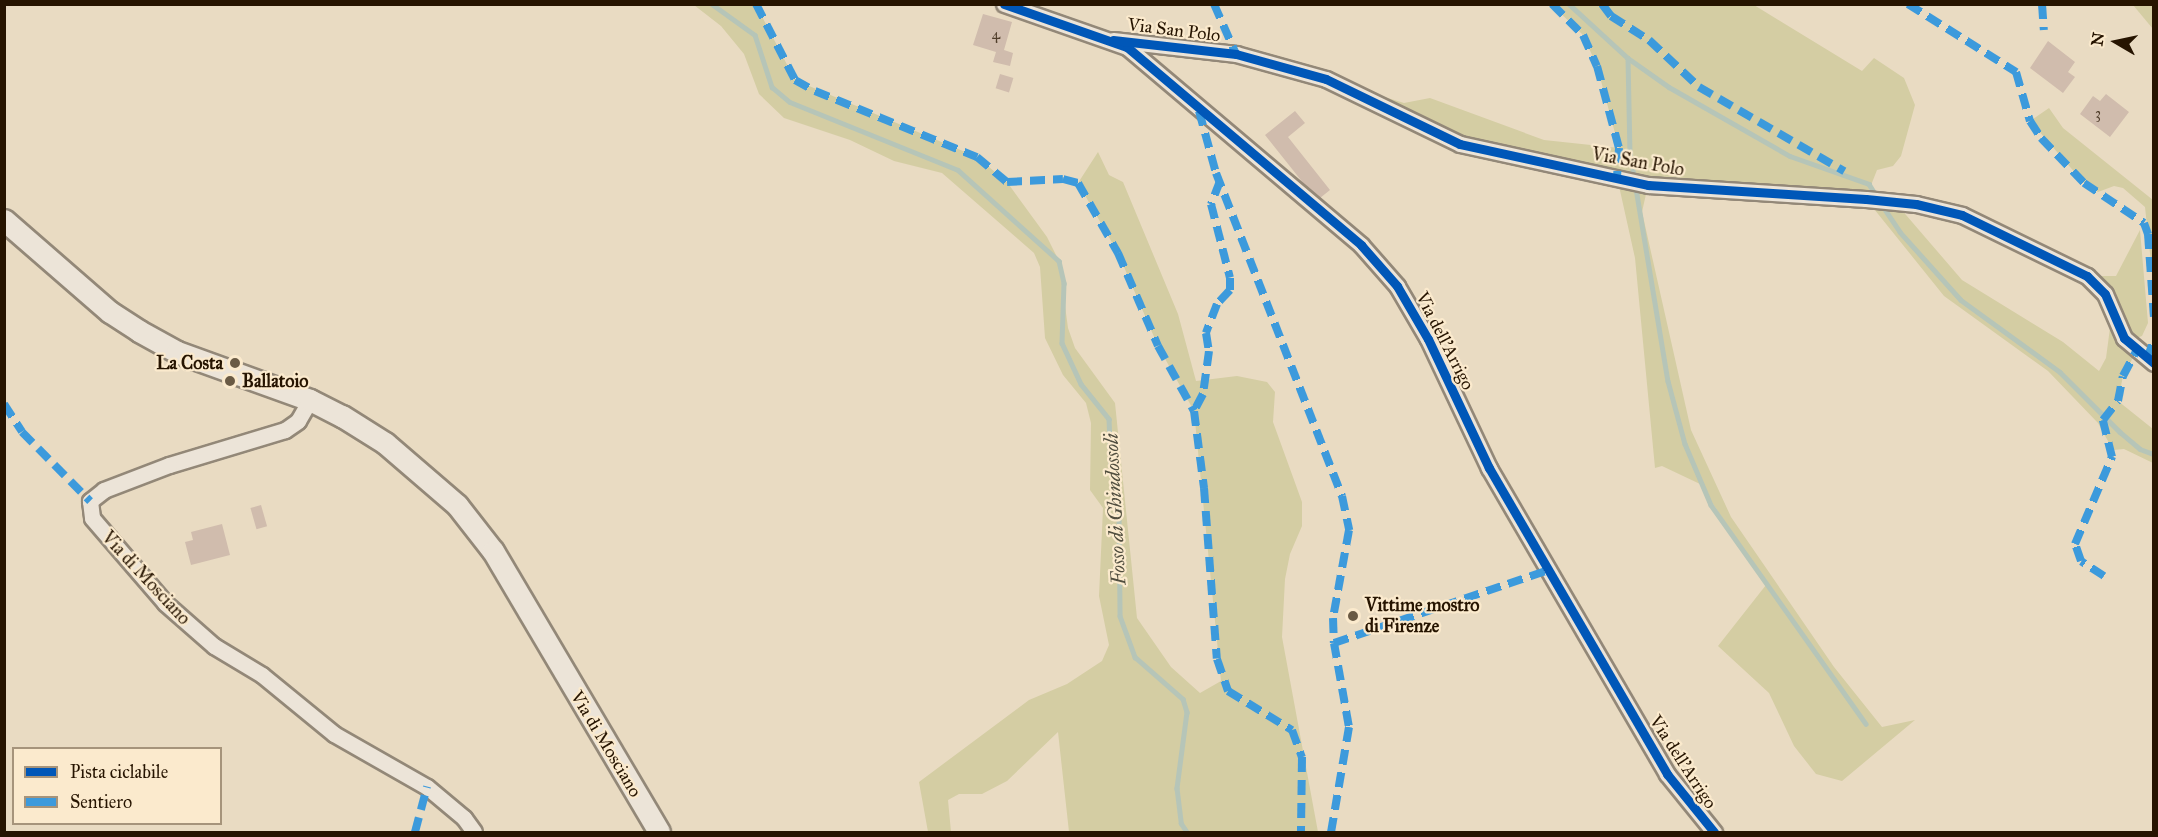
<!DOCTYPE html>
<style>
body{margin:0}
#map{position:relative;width:2158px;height:837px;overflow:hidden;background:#e9dbc2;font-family:"IM FELL Great Primer",serif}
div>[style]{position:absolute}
.green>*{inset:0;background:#d4cda3}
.stream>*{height:4.5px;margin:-2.25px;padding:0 2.25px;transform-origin:2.25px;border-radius:2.25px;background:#b6c5b8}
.building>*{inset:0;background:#d0bcad;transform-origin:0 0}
.roads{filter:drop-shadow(2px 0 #938878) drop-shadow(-2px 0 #938878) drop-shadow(0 2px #938878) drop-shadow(0 -2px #938878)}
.street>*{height:15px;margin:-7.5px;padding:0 7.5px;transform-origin:7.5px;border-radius:7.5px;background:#ece4d8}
.secondary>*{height:21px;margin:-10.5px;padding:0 10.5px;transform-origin:10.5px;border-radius:10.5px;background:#ece4d8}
.quiet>*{height:8px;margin-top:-4px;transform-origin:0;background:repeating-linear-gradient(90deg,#3c9adc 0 15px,transparent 0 23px)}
.cycleway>*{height:9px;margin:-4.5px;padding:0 4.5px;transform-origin:4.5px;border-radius:4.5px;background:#0057b8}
.dots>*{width:16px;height:16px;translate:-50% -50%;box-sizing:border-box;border:3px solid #fbeacd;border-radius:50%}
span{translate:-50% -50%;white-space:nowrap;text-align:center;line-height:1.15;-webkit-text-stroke:4.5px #fbeacd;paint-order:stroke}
.number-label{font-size:15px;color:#503e2b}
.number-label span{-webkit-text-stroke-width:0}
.street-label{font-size:18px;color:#261400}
.poi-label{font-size:18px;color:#261400;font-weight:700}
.right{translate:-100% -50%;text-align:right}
.left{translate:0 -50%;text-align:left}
.water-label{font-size:20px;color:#514e3f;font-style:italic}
.frame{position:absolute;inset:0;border:6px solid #261400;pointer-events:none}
.legend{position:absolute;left:12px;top:747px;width:210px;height:78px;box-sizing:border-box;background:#fbeacd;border:2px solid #a6947b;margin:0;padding:8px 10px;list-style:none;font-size:18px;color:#261400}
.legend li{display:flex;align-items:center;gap:12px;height:30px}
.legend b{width:30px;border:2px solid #a6947b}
.north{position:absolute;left:2086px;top:12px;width:60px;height:60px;-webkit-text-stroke:4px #fbeacd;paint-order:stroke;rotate:279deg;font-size:16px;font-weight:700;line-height:24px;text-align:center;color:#261400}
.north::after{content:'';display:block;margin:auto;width:21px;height:27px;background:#261400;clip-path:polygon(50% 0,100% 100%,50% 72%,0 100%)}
</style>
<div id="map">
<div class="green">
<div style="clip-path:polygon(694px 5px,756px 5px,795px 80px,977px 157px,1007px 182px,1047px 237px,1059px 261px,1068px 328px,1075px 348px,1115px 403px,1137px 618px,1171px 667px,1200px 693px,1221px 681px,1194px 411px,1158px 346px,1118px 253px,1078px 183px,1098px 152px,1109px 175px,1123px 182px,1178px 314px,1196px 381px,1237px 376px,1267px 382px,1275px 392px,1273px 422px,1302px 502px,1302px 526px,1290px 554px,1285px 579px,1282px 637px,1318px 832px,1069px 832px,1058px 732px,1007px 781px,982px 794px,959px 794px,948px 800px,951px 832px,928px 832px,919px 782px,1029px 700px,1067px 684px,1102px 661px,1109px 645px,1099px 596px,1103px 508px,1090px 490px,1091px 423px,1086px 403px,1063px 375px,1045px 338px,1040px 267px,1034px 253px,942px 173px,894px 161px,850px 140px,784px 118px,759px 94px,744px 54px,721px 26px)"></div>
<div style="clip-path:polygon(1552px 5px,1754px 5px,1862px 71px,1874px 58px,1904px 78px,1915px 105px,1901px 156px,1893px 166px,1877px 170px,1866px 198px,1894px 201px,1962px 280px,2063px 342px,2099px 371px,2106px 358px,2110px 328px,2099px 287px,2087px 276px,2116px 276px,2140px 230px,2148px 323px,2142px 336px,2134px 339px,2136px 352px,2123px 376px,2118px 401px,2153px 429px,2153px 463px,2124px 449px,2113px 450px,2098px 423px,2048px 371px,1944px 296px,1866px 199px,1648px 185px,1642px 212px,1691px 430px,1731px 517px,1834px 667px,1882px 727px,1915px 720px,1842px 781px,1816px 774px,1794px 746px,1769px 693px,1718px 646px,1766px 585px,1700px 484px,1662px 466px,1655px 468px,1635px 258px,1617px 177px,1460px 144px,1326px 79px,1404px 103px,1430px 98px,1544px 140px,1619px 148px,1597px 66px,1583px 35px)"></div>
<div style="clip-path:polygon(2133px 5px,2153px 5px,2153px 29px)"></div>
<div style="clip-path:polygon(2049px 108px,2063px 128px,2153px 200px,2153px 281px,2145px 207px,2123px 188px,2114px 186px,2098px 192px,2084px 183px,2030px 121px)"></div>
</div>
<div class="stream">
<div style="left:712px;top:4px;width:53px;rotate:35.8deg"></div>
<div style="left:755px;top:35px;width:55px;rotate:71.9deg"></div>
<div style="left:772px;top:87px;width:23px;rotate:40deg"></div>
<div style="left:790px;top:102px;width:181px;rotate:22deg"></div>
<div style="left:958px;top:170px;width:136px;rotate:42deg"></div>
<div style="left:1059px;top:261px;width:23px;rotate:77deg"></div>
<div style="left:1064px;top:283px;width:60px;rotate:91.9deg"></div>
<div style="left:1062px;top:343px;width:45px;rotate:65.1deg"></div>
<div style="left:1081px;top:384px;width:45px;rotate:51.3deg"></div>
<div style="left:1109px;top:419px;width:48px;rotate:87.6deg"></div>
<div style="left:1111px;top:467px;width:47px;rotate:80.1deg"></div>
<div style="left:1119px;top:513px;width:103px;rotate:89.4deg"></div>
<div style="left:1120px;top:616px;width:44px;rotate:69.9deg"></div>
<div style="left:1135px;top:657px;width:64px;rotate:41.2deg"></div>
<div style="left:1183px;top:699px;width:14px;rotate:73deg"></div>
<div style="left:1187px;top:712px;width:77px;rotate:97.5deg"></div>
<div style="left:1177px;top:788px;width:35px;rotate:83deg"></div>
<div style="left:1181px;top:823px;width:11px;rotate:56deg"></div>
<div style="left:1569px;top:4px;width:80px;rotate:42.5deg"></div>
<div style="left:1628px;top:58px;width:50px;rotate:35.3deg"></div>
<div style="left:1669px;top:87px;width:139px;rotate:29.7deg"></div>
<div style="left:1790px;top:156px;width:84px;rotate:19.5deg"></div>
<div style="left:1869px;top:184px;width:13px;rotate:58deg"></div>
<div style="left:1628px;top:58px;width:94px;rotate:88.8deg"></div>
<div style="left:1630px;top:152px;width:232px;rotate:80.6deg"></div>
<div style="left:1668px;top:381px;width:65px;rotate:74.9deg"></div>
<div style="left:1685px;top:444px;width:66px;rotate:66.9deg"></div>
<div style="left:1711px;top:505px;width:268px;rotate:54.7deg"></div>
<div style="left:1880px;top:202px;width:36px;rotate:56deg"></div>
<div style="left:1900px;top:232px;width:91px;rotate:48.1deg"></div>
<div style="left:1961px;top:300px;width:122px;rotate:36deg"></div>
<div style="left:2060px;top:372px;width:85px;rotate:45deg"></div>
<div style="left:2120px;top:432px;width:26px;rotate:40deg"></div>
<div style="left:2140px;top:449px;width:15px;rotate:20deg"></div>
</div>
<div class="building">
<div style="clip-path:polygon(983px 14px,1012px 22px,1004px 50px,1013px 53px,1010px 66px,993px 62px,996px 52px,973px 45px)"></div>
<div style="clip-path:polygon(2048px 41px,2075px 62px,2068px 72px,2075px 77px,2063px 93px,2030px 68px)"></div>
<div style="left:1000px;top:74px;width:14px;height:15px;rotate:17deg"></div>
<div style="clip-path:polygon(2106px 94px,2129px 112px,2110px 137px,2080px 114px,2093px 96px,2100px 101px)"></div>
<div style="clip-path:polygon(1295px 111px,1305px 123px,1288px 137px,1330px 190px,1320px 198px,1304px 184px,1265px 135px)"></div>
<div style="left:261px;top:505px;width:22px;height:11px;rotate:74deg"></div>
<div style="clip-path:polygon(222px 524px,230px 555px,191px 565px,185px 542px,193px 540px,191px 532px)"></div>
</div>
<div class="roads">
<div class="street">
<div style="left:1004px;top:4px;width:130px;rotate:19.3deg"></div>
<div style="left:1127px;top:47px;width:307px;rotate:40.2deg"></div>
<div style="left:1361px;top:245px;width:55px;rotate:48.7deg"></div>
<div style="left:1397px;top:286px;width:61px;rotate:59.7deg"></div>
<div style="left:1428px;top:339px;width:143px;rotate:64.7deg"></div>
<div style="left:1489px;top:468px;width:354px;rotate:59.8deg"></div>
<div style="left:1667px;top:774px;width:75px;rotate:51deg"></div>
<div style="left:1113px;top:40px;width:124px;rotate:6.5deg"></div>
<div style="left:1236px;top:54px;width:93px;rotate:15.5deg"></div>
<div style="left:1326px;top:79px;width:149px;rotate:25.9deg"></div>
<div style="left:1460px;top:144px;width:192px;rotate:12.3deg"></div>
<div style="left:1648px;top:185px;width:218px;rotate:3.7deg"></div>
<div style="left:1866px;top:199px;width:50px;rotate:5.7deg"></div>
<div style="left:1916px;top:204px;width:47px;rotate:13.4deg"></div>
<div style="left:1962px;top:215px;width:139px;rotate:26deg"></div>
<div style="left:2087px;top:276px;width:25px;rotate:45deg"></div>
<div style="left:2105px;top:294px;width:48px;rotate:66.6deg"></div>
<div style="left:2124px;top:338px;width:39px;rotate:40deg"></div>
<div style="left:310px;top:400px;width:24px;rotate:120deg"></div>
<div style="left:298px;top:421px;width:16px;rotate:145deg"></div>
<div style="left:285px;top:430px;width:121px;rotate:163.2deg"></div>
<div style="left:169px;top:465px;width:70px;rotate:159deg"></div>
<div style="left:104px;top:490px;width:18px;rotate:142deg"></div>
<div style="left:90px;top:501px;width:17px;rotate:83deg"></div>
<div style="left:92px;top:518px;width:112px;rotate:49.3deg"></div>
<div style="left:165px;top:603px;width:65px;rotate:41.3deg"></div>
<div style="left:214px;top:646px;width:56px;rotate:31.1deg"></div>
<div style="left:262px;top:675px;width:93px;rotate:39.3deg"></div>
<div style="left:334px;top:734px;width:107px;rotate:29.7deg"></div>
<div style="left:427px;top:787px;width:48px;rotate:40deg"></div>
<div style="left:464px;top:818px;width:17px;rotate:54deg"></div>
</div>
<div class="secondary">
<div style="left:4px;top:220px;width:140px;rotate:41deg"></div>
<div style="left:110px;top:312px;width:35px;rotate:33deg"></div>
<div style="left:139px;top:331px;width:43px;rotate:28.9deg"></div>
<div style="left:177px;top:352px;width:141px;rotate:19.8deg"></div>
<div style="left:310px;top:400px;width:36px;rotate:27deg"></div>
<div style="left:342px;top:416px;width:51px;rotate:32.1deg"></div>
<div style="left:385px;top:443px;width:95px;rotate:40.7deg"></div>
<div style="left:457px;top:505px;width:58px;rotate:52deg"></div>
<div style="left:493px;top:551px;width:326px;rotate:59.4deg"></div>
</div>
</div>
<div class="quiet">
<div style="left:756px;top:4px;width:85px;rotate:62.8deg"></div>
<div style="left:795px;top:80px;width:23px;rotate:29deg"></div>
<div style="left:815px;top:91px;width:175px;rotate:22.2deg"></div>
<div style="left:977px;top:157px;width:39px;rotate:40deg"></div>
<div style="left:1007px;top:182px;width:56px;rotate:-3.1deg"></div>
<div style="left:1063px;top:179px;width:16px;rotate:15deg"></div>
<div style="left:1078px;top:183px;width:81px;rotate:60.3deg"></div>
<div style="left:1118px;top:253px;width:101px;rotate:66.7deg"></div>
<div style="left:1158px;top:346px;width:74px;rotate:61deg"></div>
<div style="left:1214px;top:4px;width:55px;rotate:66.3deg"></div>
<div style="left:1552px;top:4px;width:44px;rotate:45deg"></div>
<div style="left:1583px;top:35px;width:34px;rotate:66deg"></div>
<div style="left:1597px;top:66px;width:85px;rotate:75deg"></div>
<div style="left:1619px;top:148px;width:29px;rotate:94deg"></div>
<div style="left:1602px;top:4px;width:15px;rotate:53deg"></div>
<div style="left:1611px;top:16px;width:45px;rotate:32.3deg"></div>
<div style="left:1649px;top:40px;width:69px;rotate:43.2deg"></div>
<div style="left:1699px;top:87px;width:168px;rotate:30.1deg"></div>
<div style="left:1908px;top:4px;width:128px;rotate:32.2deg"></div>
<div style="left:2016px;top:72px;width:51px;rotate:74.1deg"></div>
<div style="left:2030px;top:121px;width:20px;rotate:57deg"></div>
<div style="left:2041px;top:138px;width:62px;rotate:46.3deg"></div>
<div style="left:2084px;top:183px;width:72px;rotate:33.7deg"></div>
<div style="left:2144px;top:223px;width:12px;rotate:70deg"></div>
<div style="left:2148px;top:234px;width:83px;rotate:85.9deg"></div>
<div style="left:2042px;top:4px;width:26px;rotate:86deg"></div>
<div style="left:1199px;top:111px;width:64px;rotate:74.7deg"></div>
<div style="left:1216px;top:173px;width:347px;rotate:68.7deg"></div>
<div style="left:1342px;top:496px;width:35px;rotate:78deg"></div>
<div style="left:1349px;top:530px;width:89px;rotate:100.3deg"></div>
<div style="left:1333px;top:618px;width:25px;rotate:88deg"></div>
<div style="left:1334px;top:643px;width:85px;rotate:79.9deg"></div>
<div style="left:1349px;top:727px;width:107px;rotate:99.7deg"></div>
<div style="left:1220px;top:181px;width:25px;rotate:111deg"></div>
<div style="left:1211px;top:204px;width:76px;rotate:75.6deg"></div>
<div style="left:1230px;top:278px;width:12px;rotate:90deg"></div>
<div style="left:1230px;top:290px;width:19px;rotate:133deg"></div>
<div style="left:1217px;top:304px;width:31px;rotate:111deg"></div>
<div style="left:1206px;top:333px;width:18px;rotate:81deg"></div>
<div style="left:1209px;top:351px;width:43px;rotate:97.9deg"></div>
<div style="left:1203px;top:394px;width:19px;rotate:118deg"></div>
<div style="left:1194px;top:411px;width:78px;rotate:82.6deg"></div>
<div style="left:1204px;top:488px;width:171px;rotate:85.7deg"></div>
<div style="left:1217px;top:659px;width:34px;rotate:71deg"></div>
<div style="left:1228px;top:691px;width:75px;rotate:31.4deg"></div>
<div style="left:1292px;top:730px;width:29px;rotate:70deg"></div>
<div style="left:1302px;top:757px;width:75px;rotate:90.8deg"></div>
<div style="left:2147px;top:359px;width:20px;rotate:-70deg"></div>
<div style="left:4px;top:404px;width:33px;rotate:57deg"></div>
<div style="left:22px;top:432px;width:97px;rotate:45.4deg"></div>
<div style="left:2104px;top:576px;width:27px;rotate:-147deg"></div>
<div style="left:2081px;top:561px;width:18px;rotate:-109deg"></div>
<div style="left:2075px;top:544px;width:95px;rotate:-67deg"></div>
<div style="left:2112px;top:457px;width:38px;rotate:-104deg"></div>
<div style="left:2103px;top:420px;width:24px;rotate:-52deg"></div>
<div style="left:2118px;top:401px;width:25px;rotate:-79deg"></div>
<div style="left:2123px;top:376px;width:27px;rotate:-62deg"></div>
<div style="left:1334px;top:643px;width:226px;rotate:-18.8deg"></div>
<div style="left:415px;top:832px;width:47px;rotate:-75.1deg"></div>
</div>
<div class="cycleway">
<div style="left:1004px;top:4px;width:130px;rotate:19.3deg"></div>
<div style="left:1127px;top:47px;width:307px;rotate:40.2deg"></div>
<div style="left:1361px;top:245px;width:55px;rotate:48.7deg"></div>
<div style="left:1397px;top:286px;width:61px;rotate:59.7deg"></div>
<div style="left:1428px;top:339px;width:143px;rotate:64.7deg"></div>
<div style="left:1489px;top:468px;width:354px;rotate:59.8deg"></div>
<div style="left:1667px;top:774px;width:75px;rotate:51deg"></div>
<div style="left:1113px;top:40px;width:124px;rotate:6.5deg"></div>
<div style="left:1236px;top:54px;width:93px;rotate:15.5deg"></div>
<div style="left:1326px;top:79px;width:149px;rotate:25.9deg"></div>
<div style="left:1460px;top:144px;width:192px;rotate:12.3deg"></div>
<div style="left:1648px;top:185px;width:218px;rotate:3.7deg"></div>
<div style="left:1866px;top:199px;width:50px;rotate:5.7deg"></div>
<div style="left:1916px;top:204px;width:47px;rotate:13.4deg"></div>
<div style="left:1962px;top:215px;width:139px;rotate:26deg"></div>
<div style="left:2087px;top:276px;width:25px;rotate:45deg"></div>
<div style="left:2105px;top:294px;width:48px;rotate:66.6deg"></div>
<div style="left:2124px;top:338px;width:39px;rotate:40deg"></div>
</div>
<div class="dots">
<div style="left:235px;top:363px;background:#6a5a44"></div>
<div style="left:230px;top:381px;background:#6a5a44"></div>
<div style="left:1353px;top:616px;background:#6a5a44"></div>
</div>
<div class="number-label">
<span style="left:996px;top:35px">4</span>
<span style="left:2098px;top:114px">3</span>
</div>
<div class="street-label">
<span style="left:1174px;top:30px;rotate:7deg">Via San Polo</span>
<span style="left:1638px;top:162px;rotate:10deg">Via San Polo</span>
<span style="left:1445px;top:341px;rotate:63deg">Via dell'Arrigo</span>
<span style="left:146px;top:578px;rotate:47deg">Via di Mosciano</span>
<span style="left:606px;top:744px;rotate:59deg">Via di Mosciano</span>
<span style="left:1683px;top:762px;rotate:57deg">Via dell'Arrigo</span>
</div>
<div class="poi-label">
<span class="right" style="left:223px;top:363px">La Costa</span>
<span class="left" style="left:242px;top:381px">Ballatoio</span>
<span class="left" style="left:1365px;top:616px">Vittime mostro<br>di Firenze</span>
</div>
<div class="water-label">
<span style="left:1115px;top:509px;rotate:-93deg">Fosso di Ghindossoli</span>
</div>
<div class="frame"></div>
<ul class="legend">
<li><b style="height:8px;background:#0057b8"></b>Pista ciclabile</li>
<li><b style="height:8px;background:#3c9adc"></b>Sentiero</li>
</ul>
<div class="north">N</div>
</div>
